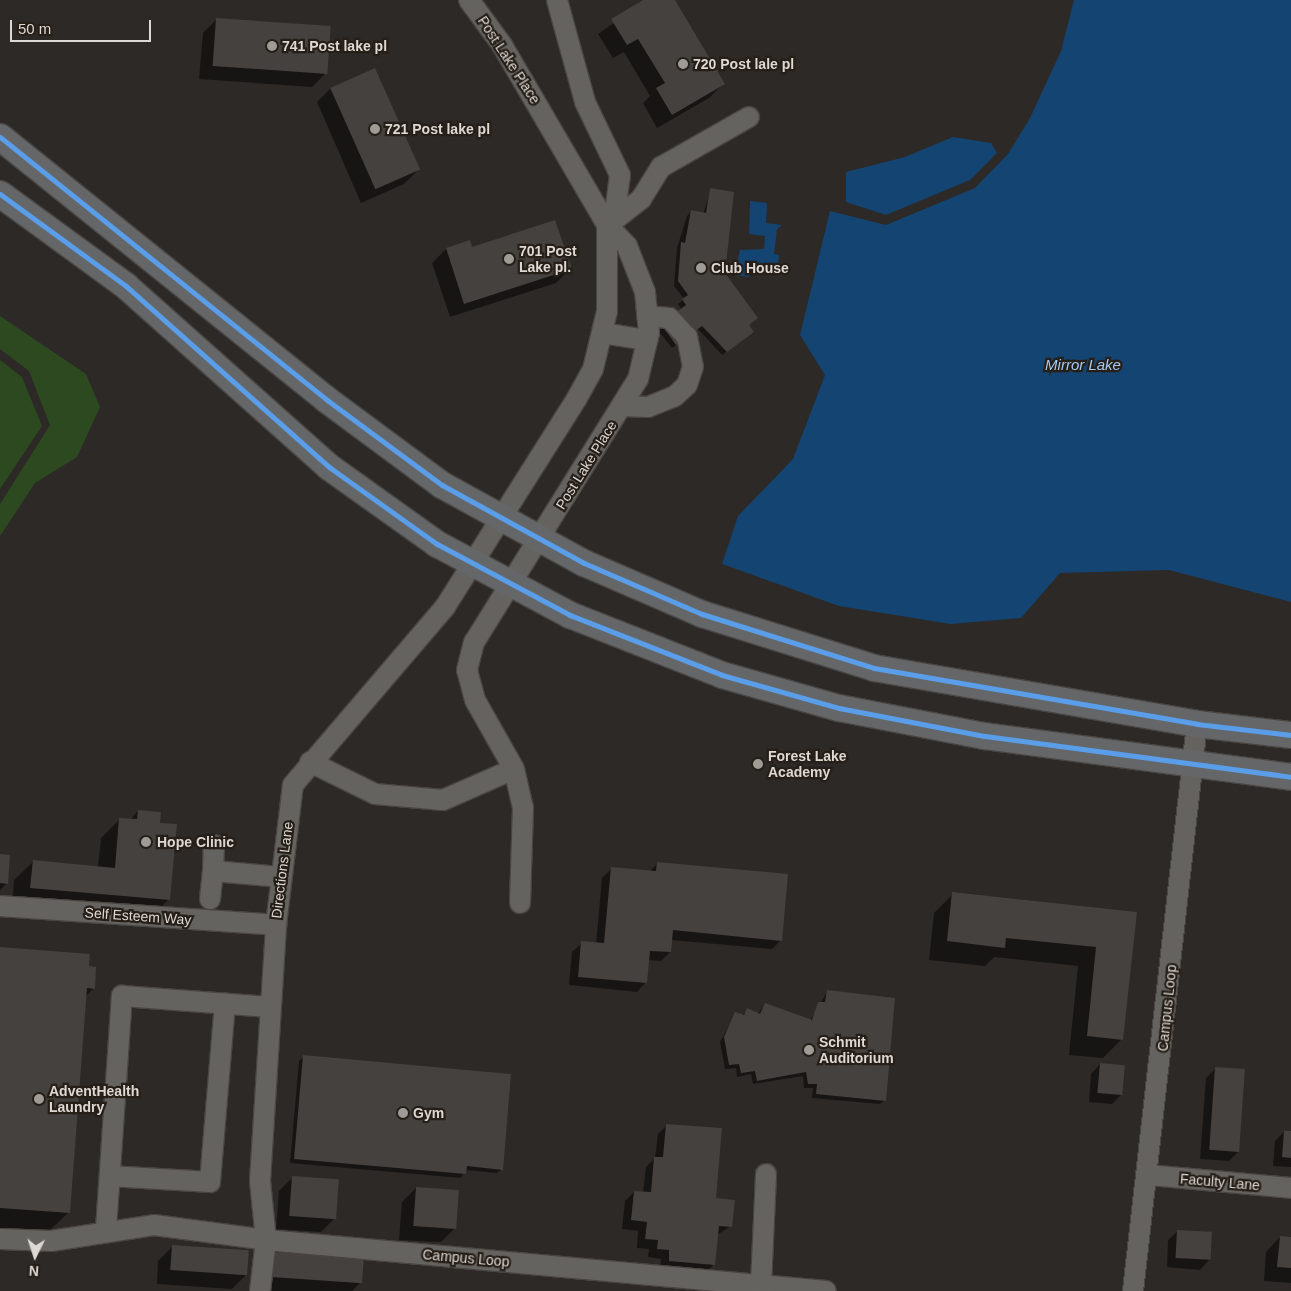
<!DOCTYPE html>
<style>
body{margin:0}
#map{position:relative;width:1291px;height:1291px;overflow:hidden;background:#2c2926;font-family:Arial,sans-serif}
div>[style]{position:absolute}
.green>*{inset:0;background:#2d4920}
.water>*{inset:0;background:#144472}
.shadow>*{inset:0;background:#0007}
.building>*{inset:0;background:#44413e;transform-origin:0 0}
.roads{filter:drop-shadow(1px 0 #494542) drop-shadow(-1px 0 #494542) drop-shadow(0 1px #494542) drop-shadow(0 -1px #494542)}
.minor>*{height:20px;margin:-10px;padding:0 10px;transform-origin:10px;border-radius:10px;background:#656360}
.major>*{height:26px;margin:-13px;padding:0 13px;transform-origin:13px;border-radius:13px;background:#656667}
.cycleway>*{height:5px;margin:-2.5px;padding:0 2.5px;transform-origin:2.5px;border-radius:2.5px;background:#5a9eea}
.dots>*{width:14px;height:14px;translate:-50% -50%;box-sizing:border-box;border:2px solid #261f18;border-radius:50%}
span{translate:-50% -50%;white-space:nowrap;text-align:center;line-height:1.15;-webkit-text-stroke:4.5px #261f18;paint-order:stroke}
.poi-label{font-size:14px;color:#ddd8d4;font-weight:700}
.left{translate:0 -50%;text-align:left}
.street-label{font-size:14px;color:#ddd8d4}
.water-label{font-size:15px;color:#a1caf8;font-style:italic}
.north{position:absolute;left:10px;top:1231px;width:50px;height:50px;-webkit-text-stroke:4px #261f18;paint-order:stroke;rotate:184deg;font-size:14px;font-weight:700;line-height:20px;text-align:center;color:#ddd8d4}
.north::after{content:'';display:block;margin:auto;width:18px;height:22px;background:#ddd8d4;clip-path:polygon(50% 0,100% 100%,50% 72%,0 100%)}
.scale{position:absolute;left:10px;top:20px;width:141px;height:22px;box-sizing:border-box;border:2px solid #ddd8d4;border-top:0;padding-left:6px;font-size:15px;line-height:18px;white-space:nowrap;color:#ddd8d4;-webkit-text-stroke:4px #261f18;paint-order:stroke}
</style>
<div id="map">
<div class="green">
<div style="clip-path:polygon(0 316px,86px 374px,100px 407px,77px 457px,35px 483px,0 536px,0 504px,50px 425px,29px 371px,0 349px)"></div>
<div style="clip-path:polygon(0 360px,22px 377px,42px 426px,0 489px)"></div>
</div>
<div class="water">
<div style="clip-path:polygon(1074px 0,1291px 0,1291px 602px,1169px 570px,1060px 573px,1021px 618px,951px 624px,839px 606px,722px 564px,738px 516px,793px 459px,825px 375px,800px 335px,830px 211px,886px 225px,975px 188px,1008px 154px,1030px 118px,1061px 51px)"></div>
<div style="clip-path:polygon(953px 137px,991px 143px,997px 153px,970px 180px,886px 215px,846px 202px,846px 172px,905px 157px)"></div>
<div style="clip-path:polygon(750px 201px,767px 203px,766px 223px,782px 225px,777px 229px,774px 254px,779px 255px,777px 274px,759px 272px,760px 264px,751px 263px,749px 277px,734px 275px,740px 250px,764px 249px,765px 236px,749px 234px)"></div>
</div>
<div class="shadow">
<div style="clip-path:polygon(646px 0,673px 0,723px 84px,709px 98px,657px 128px,643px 103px,650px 96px,624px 52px,613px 58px,598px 34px)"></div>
<div style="clip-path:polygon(217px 19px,326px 73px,312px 87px,199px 79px,203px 33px)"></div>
<div style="clip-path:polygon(331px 88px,418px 170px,404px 184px,361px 203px,317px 102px)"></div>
<div style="clip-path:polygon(711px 190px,723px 273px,748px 326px,748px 336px,722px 355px,698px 329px,672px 348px,657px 329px,682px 310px,678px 304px,684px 299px,674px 286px,677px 248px,687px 216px,691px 212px,703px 214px)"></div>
<div style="clip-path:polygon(470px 242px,472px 248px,570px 269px,556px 283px,450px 317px,432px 263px,446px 249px)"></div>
<div style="clip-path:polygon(138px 811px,159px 824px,169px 899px,150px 918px,12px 906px,14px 880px,33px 862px,98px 867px,101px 838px,120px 819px,130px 820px)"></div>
<div style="clip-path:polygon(0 855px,7px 883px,0 890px)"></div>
<div style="clip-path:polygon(657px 864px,781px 940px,772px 949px,671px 940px,670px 952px,661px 961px,648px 960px,646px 982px,637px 992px,569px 985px,572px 952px,582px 943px,596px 944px,602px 878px,611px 869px,649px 872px)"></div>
<div style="clip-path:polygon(953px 894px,1136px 913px,1122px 1039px,1103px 1058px,1069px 1055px,1078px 966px,994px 957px,985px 966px,929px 960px,934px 913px)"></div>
<div style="clip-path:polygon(0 948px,88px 967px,93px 989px,85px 997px,68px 1213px,49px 1231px,0 1228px)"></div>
<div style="clip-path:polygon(827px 992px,885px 1100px,880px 1104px,812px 1098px,813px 1088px,804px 1088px,803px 1076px,753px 1084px,751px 1074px,737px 1077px,736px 1068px,725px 1069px,720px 1042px,736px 1013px,742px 1016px,747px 1010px,758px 1014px,765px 1004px,810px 1021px)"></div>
<div style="clip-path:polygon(304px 1057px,502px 1169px,497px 1173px,465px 1170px,461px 1178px,290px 1163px,299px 1061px)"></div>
<div style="clip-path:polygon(1100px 1064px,1121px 1095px,1112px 1104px,1089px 1102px,1091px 1074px)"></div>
<div style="clip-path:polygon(1215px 1069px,1238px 1152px,1229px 1161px,1200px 1159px,1206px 1078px)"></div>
<div style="clip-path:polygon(667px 1125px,731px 1226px,717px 1235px,714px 1264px,705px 1273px,660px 1270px,661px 1259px,648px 1257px,649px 1249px,637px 1248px,638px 1231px,622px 1229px,625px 1201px,634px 1192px,643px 1193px,646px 1167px,655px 1158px,658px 1134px)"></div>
<div style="clip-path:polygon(1284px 1132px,1291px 1132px,1291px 1167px,1273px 1166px,1275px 1141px)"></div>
<div style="clip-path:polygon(293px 1177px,335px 1218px,321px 1232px,276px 1229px,279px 1191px)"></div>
<div style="clip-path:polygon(416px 1188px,455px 1228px,441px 1242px,399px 1240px,402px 1202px)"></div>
<div style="clip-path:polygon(1178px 1231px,1209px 1260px,1200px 1270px,1167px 1267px,1168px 1240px)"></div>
<div style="clip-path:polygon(1280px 1237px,1291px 1238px,1291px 1283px,1264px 1281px,1266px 1252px)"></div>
<div style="clip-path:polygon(173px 1246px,246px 1275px,232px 1289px,157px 1284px,158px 1261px)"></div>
<div style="clip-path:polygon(259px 1268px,361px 1282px,352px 1291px,269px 1291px)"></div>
</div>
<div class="building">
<div style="clip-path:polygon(643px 0,675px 0,725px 84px,672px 115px,656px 88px,665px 83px,638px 39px,627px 45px,611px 19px)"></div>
<div style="left:216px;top:18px;width:115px;height:48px;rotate:4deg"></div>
<div style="left:375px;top:68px;width:111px;height:49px;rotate:66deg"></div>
<div style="clip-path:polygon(710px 188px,734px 192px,725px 273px,758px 318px,749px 325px,754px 332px,727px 352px,702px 326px,676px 345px,661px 324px,686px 305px,682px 299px,688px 295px,678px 281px,681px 242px,685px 243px,691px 210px,706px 213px)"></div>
<div style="clip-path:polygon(555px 220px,572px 269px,464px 304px,446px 248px,470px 240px,472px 247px)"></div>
<div style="clip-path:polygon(138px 810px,161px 812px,160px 823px,177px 824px,170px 900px,30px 888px,33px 860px,115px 868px,119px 818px,137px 819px)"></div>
<div style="clip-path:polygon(0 854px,10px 855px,8px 884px,0 883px)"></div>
<div style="clip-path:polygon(657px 862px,788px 874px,782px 941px,673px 930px,671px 952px,650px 951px,647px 983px,578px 977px,581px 941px,604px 943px,611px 867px,656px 871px)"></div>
<div style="clip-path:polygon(952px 892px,1137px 912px,1123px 1040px,1087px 1036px,1096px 947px,1006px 938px,1005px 948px,947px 941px)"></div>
<div style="clip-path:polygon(0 947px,90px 954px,89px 966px,96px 967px,95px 989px,87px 988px,70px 1213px,0 1208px)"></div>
<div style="clip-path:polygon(827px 990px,895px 998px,886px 1101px,816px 1094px,817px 1084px,808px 1084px,806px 1072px,757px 1081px,755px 1071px,741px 1073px,739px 1064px,729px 1065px,724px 1037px,735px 1012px,744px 1015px,747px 1008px,760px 1014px,765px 1003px,812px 1020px,818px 1002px,825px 1002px)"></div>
<div style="clip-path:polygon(303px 1055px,511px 1074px,503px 1170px,467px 1166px,466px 1174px,294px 1159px)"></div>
<div style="left:1100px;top:1063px;width:25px;height:30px;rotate:5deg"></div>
<div style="left:1215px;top:1067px;width:30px;height:83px;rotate:4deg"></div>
<div style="clip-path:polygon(666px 1124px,722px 1128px,716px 1198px,735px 1200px,732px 1227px,719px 1226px,715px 1265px,669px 1261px,669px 1250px,657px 1249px,658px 1240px,645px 1239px,647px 1222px,631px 1220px,634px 1191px,651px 1192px,654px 1157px,663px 1157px)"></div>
<div style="clip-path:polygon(1284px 1131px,1291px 1131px,1291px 1158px,1282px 1157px)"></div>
<div style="left:292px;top:1176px;width:47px;height:40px;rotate:4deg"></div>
<div style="left:416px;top:1187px;width:43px;height:39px;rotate:4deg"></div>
<div style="left:1177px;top:1230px;width:35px;height:28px;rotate:3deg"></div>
<div style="clip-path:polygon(1280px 1236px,1291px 1237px,1291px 1268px,1277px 1267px)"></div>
<div style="left:172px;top:1245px;width:77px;height:25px;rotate:4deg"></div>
<div style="left:273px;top:1252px;width:91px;height:25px;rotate:4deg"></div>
</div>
<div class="roads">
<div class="minor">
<div style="left:469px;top:0;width:56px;rotate:53.7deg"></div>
<div style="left:502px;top:45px;width:208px;rotate:59.7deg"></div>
<div style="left:607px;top:225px;width:29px;rotate:46deg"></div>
<div style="left:627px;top:246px;width:49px;rotate:68.6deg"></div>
<div style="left:645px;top:292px;width:41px;rotate:84.4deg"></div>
<div style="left:649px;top:333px;width:47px;rotate:103.4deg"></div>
<div style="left:638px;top:379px;width:310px;rotate:121.9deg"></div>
<div style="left:474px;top:642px;width:29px;rotate:104deg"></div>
<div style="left:467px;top:670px;width:31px;rotate:75deg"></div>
<div style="left:475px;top:700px;width:79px;rotate:60.5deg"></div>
<div style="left:514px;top:769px;width:40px;rotate:77deg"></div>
<div style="left:523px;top:808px;width:95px;rotate:91.8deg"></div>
<div style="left:557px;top:0;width:106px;rotate:74.6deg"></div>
<div style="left:585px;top:102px;width:81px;rotate:64.4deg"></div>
<div style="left:620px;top:175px;width:45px;rotate:97.6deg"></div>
<div style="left:609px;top:224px;width:41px;rotate:-38deg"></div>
<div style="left:641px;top:199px;width:38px;rotate:-58deg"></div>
<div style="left:661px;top:167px;width:101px;rotate:-29.6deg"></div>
<div style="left:602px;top:333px;width:46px;rotate:8.8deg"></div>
<div style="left:622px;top:406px;width:26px;rotate:2deg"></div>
<div style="left:648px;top:407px;width:29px;rotate:-22deg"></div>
<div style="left:675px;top:396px;width:16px;rotate:-43deg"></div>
<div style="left:687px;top:385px;width:19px;rotate:-72deg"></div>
<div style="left:693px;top:367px;width:31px;rotate:-101deg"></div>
<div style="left:687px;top:337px;width:26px;rotate:-133deg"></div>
<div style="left:669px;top:318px;width:22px;rotate:-175deg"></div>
<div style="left:310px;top:762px;width:72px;rotate:26.2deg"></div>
<div style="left:375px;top:794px;width:68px;rotate:5deg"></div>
<div style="left:443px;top:800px;width:77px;rotate:-23.6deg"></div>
<div style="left:213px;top:871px;width:26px;rotate:-88deg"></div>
<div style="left:210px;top:899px;width:28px;rotate:-84deg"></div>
<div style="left:213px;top:871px;width:68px;rotate:5deg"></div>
<div style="left:0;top:906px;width:277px;rotate:3.9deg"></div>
<div style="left:1149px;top:1175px;width:143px;rotate:5.2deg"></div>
<div style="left:110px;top:1176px;width:100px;rotate:3.4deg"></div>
<div style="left:210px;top:1182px;width:179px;rotate:-85.2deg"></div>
<div style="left:106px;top:1229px;width:234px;rotate:-86.1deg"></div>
<div style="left:122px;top:996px;width:148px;rotate:4.3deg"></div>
<div style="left:0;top:1239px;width:51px;rotate:2.2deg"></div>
<div style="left:51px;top:1241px;width:104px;rotate:-8.8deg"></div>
<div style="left:154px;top:1225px;width:113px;rotate:7.6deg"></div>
<div style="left:266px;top:1240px;width:562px;rotate:5.2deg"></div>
<div style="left:761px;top:1285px;width:111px;rotate:-87.4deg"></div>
<div style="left:260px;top:1291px;width:51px;rotate:-83.3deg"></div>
<div style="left:266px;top:1240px;width:59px;rotate:-95.8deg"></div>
<div style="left:260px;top:1181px;width:256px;rotate:-86.4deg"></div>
<div style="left:276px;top:925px;width:141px;rotate:-83.1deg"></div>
<div style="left:293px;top:785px;width:234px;rotate:-49.5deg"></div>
<div style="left:445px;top:607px;width:247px;rotate:-57.7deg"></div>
<div style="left:577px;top:398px;width:33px;rotate:-61deg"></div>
<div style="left:593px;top:369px;width:60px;rotate:-76.4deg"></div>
<div style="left:607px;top:311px;width:86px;rotate:-90deg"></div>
<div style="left:1133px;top:1291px;width:571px;rotate:-83.56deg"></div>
</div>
<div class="major">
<div style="left:0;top:137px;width:420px;rotate:38.8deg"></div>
<div style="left:327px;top:400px;width:143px;rotate:36.5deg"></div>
<div style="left:442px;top:485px;width:162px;rotate:28.8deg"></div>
<div style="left:584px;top:563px;width:129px;rotate:23.4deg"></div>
<div style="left:702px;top:614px;width:180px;rotate:17.4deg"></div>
<div style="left:874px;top:668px;width:328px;rotate:9.8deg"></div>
<div style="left:1197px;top:724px;width:95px;rotate:6.7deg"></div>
<div style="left:0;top:194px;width:156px;rotate:36.1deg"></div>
<div style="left:126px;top:286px;width:272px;rotate:41.7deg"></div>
<div style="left:329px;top:467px;width:133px;rotate:35.5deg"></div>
<div style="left:437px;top:544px;width:151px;rotate:28.1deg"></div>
<div style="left:570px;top:615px;width:163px;rotate:21.5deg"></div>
<div style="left:722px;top:675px;width:122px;rotate:15.8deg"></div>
<div style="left:839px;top:708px;width:149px;rotate:10.9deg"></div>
<div style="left:985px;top:736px;width:309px;rotate:7.6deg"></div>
</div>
</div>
<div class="cycleway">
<div style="left:0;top:137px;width:420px;rotate:38.8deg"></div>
<div style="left:327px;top:400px;width:143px;rotate:36.5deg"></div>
<div style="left:442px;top:485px;width:162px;rotate:28.8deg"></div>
<div style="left:584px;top:563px;width:129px;rotate:23.4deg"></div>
<div style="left:702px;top:614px;width:180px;rotate:17.4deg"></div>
<div style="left:874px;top:668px;width:328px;rotate:9.8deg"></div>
<div style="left:1197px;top:724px;width:95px;rotate:6.7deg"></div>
<div style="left:0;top:194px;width:156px;rotate:36.1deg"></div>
<div style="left:126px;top:286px;width:272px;rotate:41.7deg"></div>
<div style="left:329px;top:467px;width:133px;rotate:35.5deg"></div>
<div style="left:437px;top:544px;width:151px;rotate:28.1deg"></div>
<div style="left:570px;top:615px;width:163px;rotate:21.5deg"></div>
<div style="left:722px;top:675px;width:122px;rotate:15.8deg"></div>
<div style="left:839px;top:708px;width:149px;rotate:10.9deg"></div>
<div style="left:985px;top:736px;width:309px;rotate:7.6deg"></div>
</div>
<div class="dots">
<div style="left:272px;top:46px;background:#9f9b97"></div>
<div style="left:683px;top:64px;background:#9f9b97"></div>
<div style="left:375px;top:129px;background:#9f9b97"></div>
<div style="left:509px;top:259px;background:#9f9b97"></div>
<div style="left:701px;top:268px;background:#9f9b97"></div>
<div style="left:758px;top:764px;background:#9f9b97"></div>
<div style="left:146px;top:842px;background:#9f9b97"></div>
<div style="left:809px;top:1050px;background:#9f9b97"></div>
<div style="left:39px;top:1099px;background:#9f9b97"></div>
<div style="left:403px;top:1113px;background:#9f9b97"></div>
</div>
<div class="poi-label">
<span class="left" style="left:282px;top:46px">741 Post lake pl</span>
<span class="left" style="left:693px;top:64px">720 Post lale pl</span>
<span class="left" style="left:385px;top:129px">721 Post lake pl</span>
<span class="left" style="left:519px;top:259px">701 Post<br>Lake pl.</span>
<span class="left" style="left:711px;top:268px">Club House</span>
<span class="left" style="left:768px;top:764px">Forest Lake<br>Academy</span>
<span class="left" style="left:157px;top:842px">Hope Clinic</span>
<span class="left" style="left:819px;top:1050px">Schmit<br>Auditorium</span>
<span class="left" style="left:49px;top:1099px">AdventHealth<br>Laundry</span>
<span class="left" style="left:413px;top:1113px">Gym</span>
</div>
<div class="street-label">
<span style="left:509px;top:60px;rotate:57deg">Post Lake Place</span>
<span style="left:586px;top:465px;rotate:-58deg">Post Lake Place</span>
<span style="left:282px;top:870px;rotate:-83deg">Directions Lane</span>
<span style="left:138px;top:916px;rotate:4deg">Self Esteem Way</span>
<span style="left:1167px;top:1008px;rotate:-84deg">Campus Loop</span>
<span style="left:1220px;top:1182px;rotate:5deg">Faculty Lane</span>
<span style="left:466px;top:1258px;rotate:5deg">Campus Loop</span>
</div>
<div class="water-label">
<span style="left:1083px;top:365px">Mirror Lake</span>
</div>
<div class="north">N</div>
<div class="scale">50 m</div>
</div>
